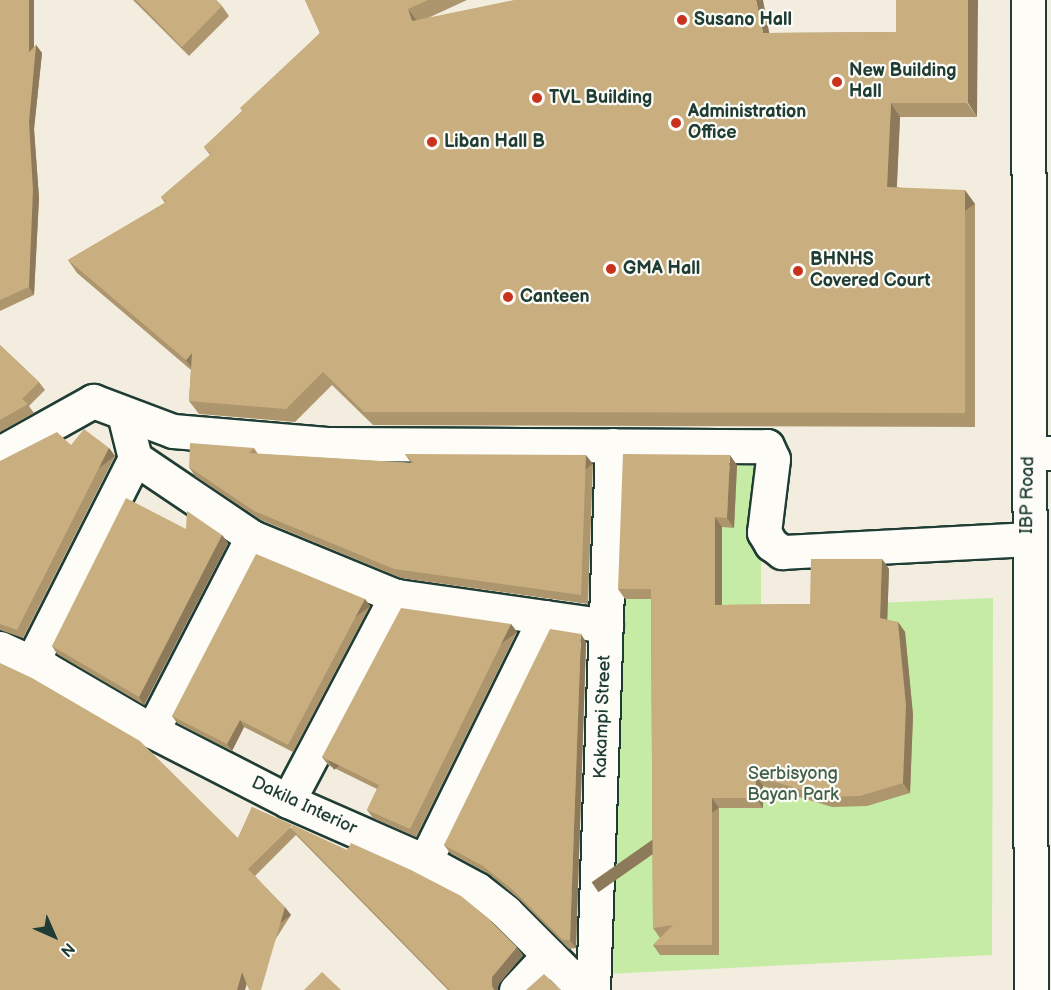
<!DOCTYPE html>
<style>
body{margin:0}
#map{position:relative;width:1051px;height:990px;overflow:hidden;background:#f3eddf;font-family:"Balsamiq Sans",sans-serif}
div>[style]{position:absolute}
.green>*{inset:0;background:#c5eba5}
.roads{filter:drop-shadow(2px 0 #1f3d34) drop-shadow(-2px 0 #1f3d34) drop-shadow(0 2px #1f3d34) drop-shadow(0 -2px #1f3d34)}
.street>*{height:33px;margin:-16.5px;padding:0 16.5px;transform-origin:16.5px;border-radius:16.5px;background:#fdfcf7}
.primary>*{height:33px;margin:-16.5px;padding:0 16.5px;transform-origin:16.5px;border-radius:16.5px;background:#fdfcf7}
.wall>*{inset:0;background:#ad966e}
.shaded-wall>*{inset:0;background:#8d7a5a;transform-origin:0 0}
.building>*{inset:0;background:#c9af80}
.dots>*{width:16px;height:16px;translate:-50% -50%;box-sizing:border-box;border:3px solid #fdfcf7;border-radius:50%}
span{translate:-50% -50%;white-space:nowrap;text-align:center;line-height:1.15;-webkit-text-stroke:4.5px #fdfcf7;paint-order:stroke}
.poi-label{font-size:18px;color:#1f3d34;font-weight:700}
.left{translate:0 -50%;text-align:left}
.street-label{font-size:18px;color:#1f3d34}
.park-label{font-size:18px;color:#40604b}
.north{position:absolute;left:24px;top:906px;width:60px;height:60px;-webkit-text-stroke:4px #fdfcf7;paint-order:stroke;rotate:135deg;font-size:16px;font-weight:700;line-height:24px;text-align:center;color:#1f3d34}
.north::after{content:'';display:block;margin:auto;width:21px;height:27px;background:#1f3d34;clip-path:polygon(50% 0,100% 100%,50% 72%,0 100%)}
</style>
<div id="map">
<div class="green">
<div style="clip-path:polygon(761px 465px,761px 608px,993px 598px,992px 955px,606px 974px,624px 467px)"></div>
</div>
<div class="roads">
<div class="street">
<div style="left:1028px;top:0;width:990px;rotate:89.83deg"></div>
<div style="left:124px;top:414px;width:45px;rotate:76deg"></div>
<div style="left:135px;top:458px;width:141px;rotate:34deg"></div>
<div style="left:252px;top:537px;width:156px;rotate:22.3deg"></div>
<div style="left:396px;top:596px;width:212px;rotate:8.1deg"></div>
<div style="left:0;top:453px;width:107px;rotate:-29.2deg"></div>
<div style="left:93px;top:401px;width:85px;rotate:20.6deg"></div>
<div style="left:173px;top:431px;width:157px;rotate:4.8deg"></div>
<div style="left:329px;top:444px;width:438px;rotate:0.3deg"></div>
<div style="left:767px;top:446px;width:14px;rotate:65deg"></div>
<div style="left:773px;top:459px;width:74px;rotate:97deg"></div>
<div style="left:764px;top:532px;width:14px;rotate:60deg"></div>
<div style="left:771px;top:544px;width:14px;rotate:36deg"></div>
<div style="left:782px;top:552px;width:246px;rotate:-3deg"></div>
<div style="left:0;top:648px;width:51px;rotate:24.5deg"></div>
<div style="left:46px;top:669px;width:123px;rotate:30.3deg"></div>
<div style="left:152px;top:731px;width:153px;rotate:27.2deg"></div>
<div style="left:288px;top:801px;width:150px;rotate:23.7deg"></div>
<div style="left:425px;top:861px;width:59px;rotate:28.3deg"></div>
<div style="left:477px;top:889px;width:37px;rotate:38deg"></div>
<div style="left:506px;top:912px;width:91px;rotate:45deg"></div>
<div style="left:570px;top:976px;width:23px;rotate:2deg"></div>
<div style="left:32px;top:662px;width:229px;rotate:-63.2deg"></div>
<div style="left:152px;top:731px;width:218px;rotate:-62.7deg"></div>
<div style="left:288px;top:801px;width:232px;rotate:-62.2deg"></div>
<div style="left:425px;top:861px;width:272px;rotate:-63.8deg"></div>
<div style="left:516px;top:990px;width:48px;rotate:-46.7deg"></div>
<div style="left:593px;top:990px;width:545px;rotate:-88deg"></div>
</div>
<div class="primary">
<div style="left:1029px;top:453px;width:22px"></div>
</div>
</div>
<div class="wall">
<div style="clip-path:polygon(0 0,34px 0,34px 47px,36px 45px,42px 53px,34px 129px,39px 198px,34px 295px,0 311px)"></div>
<div style="clip-path:polygon(133px 0,216px 0,222px 6px,229px 16px,189px 56px)"></div>
<div style="clip-path:polygon(305px 0,467px 0,428px 18px,769px 33px,896px 32px,896px 0,977px 117px,900px 117px,897px 187px,975px 204px,975px 427px,373px 425px,332px 385px,295px 422px,199px 414px,189px 401px,191px 370px,77px 273px,68px 260px,165px 203px,161px 197px,210px 155px,204px 147px,242px 111px,320px 33px)"></div>
<div style="clip-path:polygon(0 345px,39px 382px,45px 390px,29px 406px,34px 413px,0 432px)"></div>
<div style="clip-path:polygon(71px 445px,109px 448px,115px 456px,23px 638px,0 630px,0 461px)"></div>
<div style="clip-path:polygon(254px 448px,258px 454px,411px 463px,405px 454px,593px 464px,588px 604px,401px 578px,261px 520px,195px 476px,189px 467px)"></div>
<div style="clip-path:polygon(737px 465px,734px 528px,722px 527px,722px 605px,810px 604px,882px 559px,889px 569px,887px 620px,898px 622px,905px 632px,913px 715px,910px 793px,867px 806px,832px 807px,763px 786px,763px 808px,719px 808px,719px 955px,660px 955px,653px 945px,660px 938px,653px 928px,651px 599px,625px 599px,618px 589px)"></div>
<div style="clip-path:polygon(186px 529px,222px 535px,228px 543px,144px 705px,57px 654px,52px 646px)"></div>
<div style="clip-path:polygon(365px 599px,370px 606px,293px 752px,244px 727px,232px 751px,177px 723px,172px 716px)"></div>
<div style="clip-path:polygon(511px 624px,517px 632px,416px 837px,373px 818px,367px 810px,377px 789px,328px 765px,322px 757px)"></div>
<div style="clip-path:polygon(586px 642px,576px 948px,569px 949px,519px 899px,489px 874px,450px 853px,444px 845px)"></div>
<div style="clip-path:polygon(252px 807px,523px 955px,498px 985px,498px 990px,448px 990px,296px 835px,255px 876px,291px 915px,247px 984px,245px 990px,0 990px,238px 838px)"></div>
</div>
<div class="shaded-wall">
<div style="left:29px;top:0;width:5px;height:52px"></div>
<div style="clip-path:polygon(756px 0,763px 0,772px 47px,763px 33px)"></div>
<div style="clip-path:polygon(968px 0,978px 0,977px 117px,968px 103px)"></div>
<div style="clip-path:polygon(408px 9px,418px 22px,412px 21px)"></div>
<div style="clip-path:polygon(36px 45px,42px 53px,34px 129px,39px 198px,34px 295px,29px 287px,29px 121px)"></div>
<div style="clip-path:polygon(891px 103px,900px 117px,896px 200px,887px 187px)"></div>
<div style="left:965px;top:190px;width:17px;height:223px;rotate:54deg"></div>
<div style="clip-path:polygon(192px 353px,196px 374px,186px 360px)"></div>
<div style="left:109px;top:448px;width:10px;height:204px;rotate:53deg"></div>
<div style="left:586px;top:455px;width:11px;height:140px;rotate:52deg"></div>
<div style="clip-path:polygon(730px 455px,737px 465px,734px 528px,727px 518px)"></div>
<div style="clip-path:polygon(715px 517px,722px 527px,722px 615px,715px 605px)"></div>
<div style="clip-path:polygon(222px 535px,228px 543px,144px 705px,139px 697px)"></div>
<div style="clip-path:polygon(882px 559px,889px 569px,887px 628px,880px 618px)"></div>
<div style="left:365px;top:599px;width:9px;height:165px;rotate:54deg"></div>
<div style="clip-path:polygon(898px 622px,905px 632px,913px 715px,910px 793px,903px 783px)"></div>
<div style="left:511px;top:624px;width:10px;height:229px;rotate:53deg"></div>
<div style="clip-path:polygon(581px 634px,586px 642px,576px 948px,570px 940px)"></div>
<div style="clip-path:polygon(240px 720px,244px 727px,232px 751px,227px 744px)"></div>
<div style="clip-path:polygon(756px 776px,763px 786px,763px 808px,756px 798px)"></div>
<div style="left:712px;top:798px;width:12px;height:147px;rotate:55deg"></div>
<div style="left:285px;top:907px;width:10px;height:86px;rotate:53deg"></div>
<div style="clip-path:polygon(517px 947px,523px 955px,498px 985px,498px 990px,494px 990px,492px 986px,492px 977px)"></div>
<div style="clip-path:polygon(242px 972px,247px 980px,245px 990px,237px 990px)"></div>
</div>
<div class="building">
<div style="clip-path:polygon(0 0,29px 0,29px 52px,36px 45px,29px 121px,33px 190px,29px 287px,0 300px)"></div>
<div style="clip-path:polygon(136px 0,216px 0,222px 6px,182px 47px)"></div>
<div style="clip-path:polygon(305px 0,428px 0,408px 9px,412px 21px,514px 0,756px 0,763px 33px,896px 32px,896px 0,968px 0,968px 103px,891px 103px,887px 187px,965px 190px,965px 413px,364px 412px,323px 372px,286px 409px,189px 401px,192px 353px,186px 360px,68px 260px,166px 202px,161px 197px,211px 154px,204px 147px,242px 111px,240px 108px,320px 33px)"></div>
<div style="clip-path:polygon(0 345px,39px 382px,22px 399px,28px 404px,0 420px)"></div>
<div style="clip-path:polygon(84px 429px,109px 448px,17px 630px,0 624px,0 461px,57px 432px,71px 445px)"></div>
<div style="clip-path:polygon(190px 443px,254px 448px,249px 453px,414px 463px,405px 454px,586px 455px,581px 595px,394px 569px,254px 511px,189px 467px)"></div>
<div style="clip-path:polygon(623px 454px,730px 455px,727px 518px,715px 517px,715px 605px,810px 604px,811px 559px,882px 559px,880px 618px,898px 622px,906px 705px,903px 783px,860px 796px,825px 797px,756px 776px,756px 798px,712px 798px,712px 945px,653px 945px,673px 925px,653px 928px,651px 589px,618px 589px)"></div>
<div style="clip-path:polygon(126px 498px,186px 529px,187px 511px,222px 535px,139px 697px,52px 646px)"></div>
<div style="clip-path:polygon(256px 554px,365px 599px,288px 745px,240px 720px,227px 744px,172px 716px)"></div>
<div style="clip-path:polygon(401px 608px,511px 624px,410px 829px,367px 810px,379px 785px,322px 757px)"></div>
<div style="clip-path:polygon(550px 629px,581px 634px,570px 940px,563px 940px,513px 890px,483px 866px,444px 845px)"></div>
<div style="clip-path:polygon(0 663px,32px 678px,140px 741px,238px 838px,252px 807px,293px 825px,248px 869px,285px 907px,261px 990px,249px 990px,242px 972px,237px 990px,0 990px)"></div>
<div style="clip-path:polygon(293px 825px,347px 850px,351px 843px,411px 870px,461px 896px,488px 918px,517px 947px,492px 977px,492px 986px,494px 990px,450px 990px,291px 828px)"></div>
<div style="clip-path:polygon(322px 972px,341px 990px,304px 990px)"></div>
<div style="clip-path:polygon(544px 974px,561px 990px,526px 990px)"></div>
</div>
<div class="dots">
<div style="left:682px;top:20px;background:#c8321e"></div>
<div style="left:837px;top:82px;background:#c8321e"></div>
<div style="left:537px;top:98px;background:#c8321e"></div>
<div style="left:676px;top:123px;background:#c8321e"></div>
<div style="left:432px;top:142px;background:#c8321e"></div>
<div style="left:611px;top:269px;background:#c8321e"></div>
<div style="left:798px;top:271px;background:#c8321e"></div>
<div style="left:508px;top:297px;background:#c8321e"></div>
</div>
<div class="poi-label">
<span class="left" style="left:694px;top:20px">Susano Hall</span>
<span class="left" style="left:849px;top:82px">New Building<br>Hall</span>
<span class="left" style="left:549px;top:98px">TVL Building</span>
<span class="left" style="left:688px;top:123px">Administration<br>Office</span>
<span class="left" style="left:444px;top:142px">Liban Hall B</span>
<span class="left" style="left:810px;top:271px">BHNHS<br>Covered Court</span>
<span class="left" style="left:623px;top:269px">GMA Hall</span>
<span class="left" style="left:520px;top:297px">Canteen</span>
</div>
<div class="street-label">
<span style="left:1028px;top:495px;rotate:-89deg">IBP Road</span>
<span style="left:603px;top:717px;rotate:-88deg">Kakampi Street</span>
<span style="left:304px;top:806px;rotate:25deg">Dakila Interior</span>
</div>
<div class="park-label">
<span style="left:793px;top:785px">Serbisyong<br>Bayan Park</span>
</div>
<div class="north">N</div>
</div>
